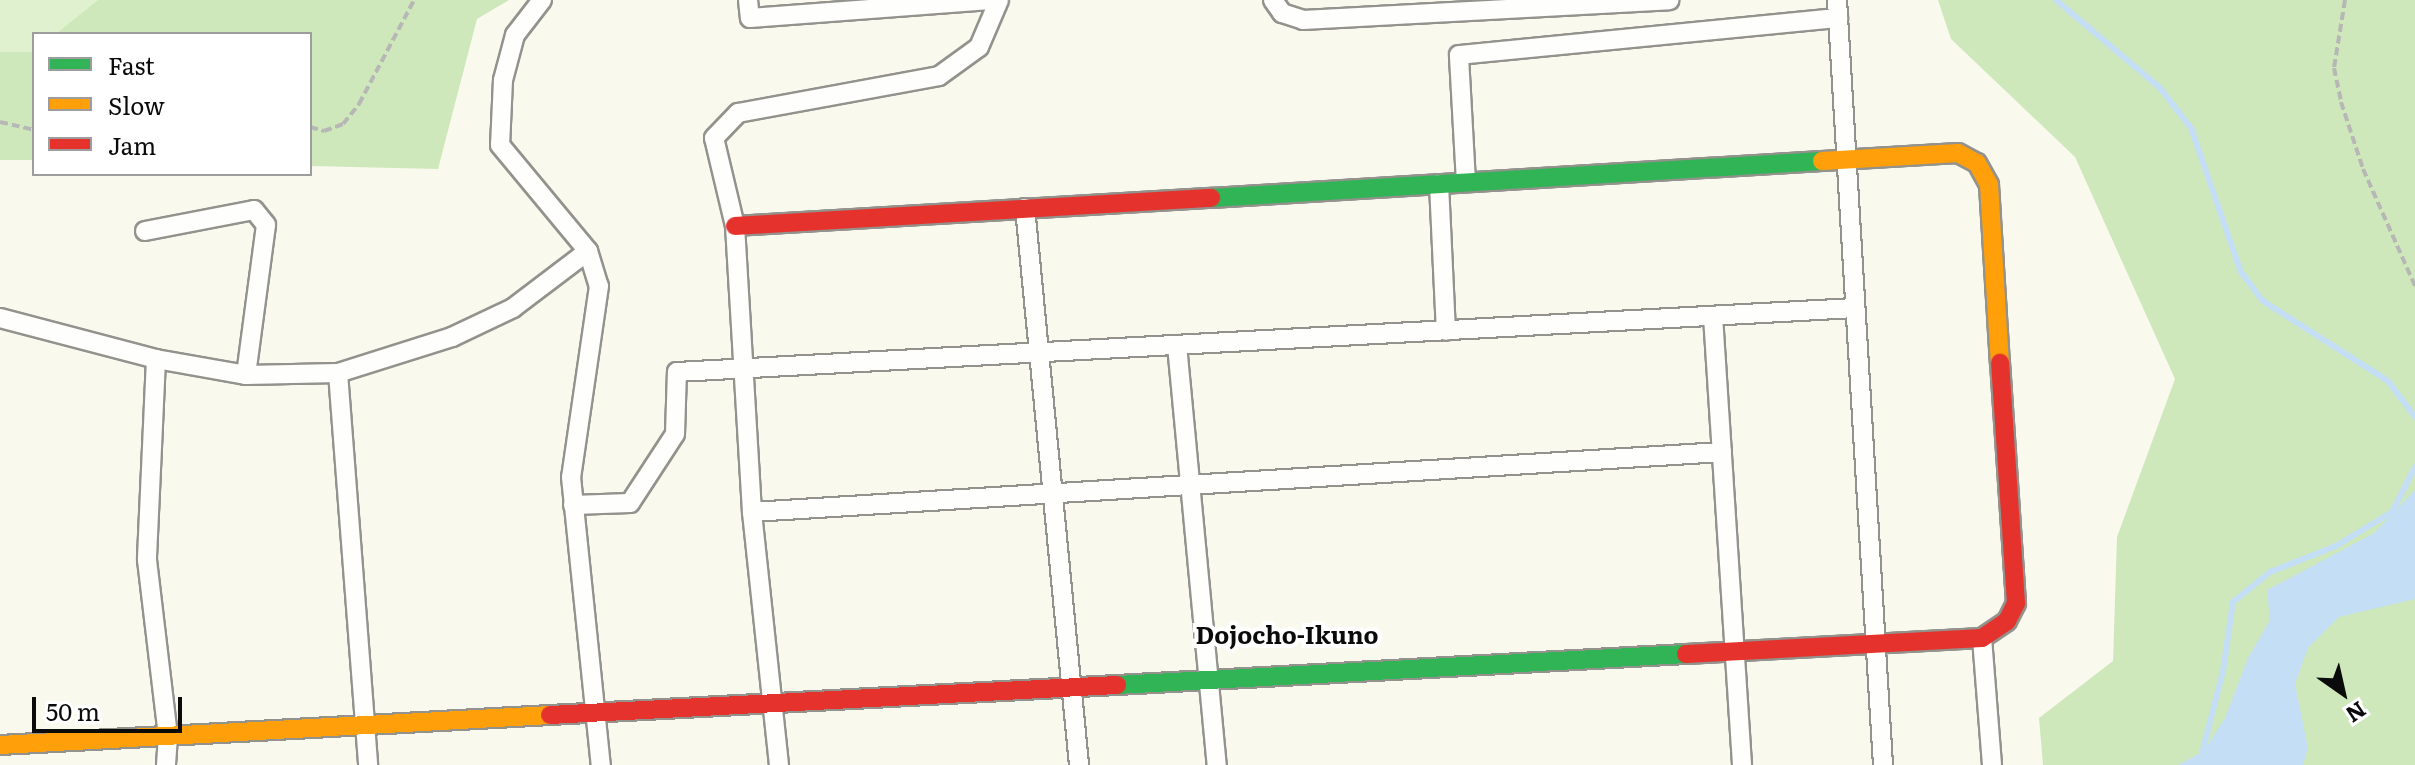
<!DOCTYPE html>
<style>
body{margin:0}
#map{position:relative;width:2415px;height:765px;overflow:hidden;background:#faf9ee;font-family:Literata,serif}
div>[style]{position:absolute}
.green>*{inset:0;background:#dff1ce}
.forest>*{inset:0;background:#cee8bb;transform-origin:0 0}
.water>*{inset:0;background:#c4def5}
.stream>*{height:6px;margin:-3px;padding:0 3px;transform-origin:3px;border-radius:3px;background:#c4def5}
.path>*{height:4px;margin-top:-2px;transform-origin:0;background:repeating-linear-gradient(90deg,#b7b7b5 0 8px,transparent 0 12px)}
.roads{filter:drop-shadow(2px 0 #93928d) drop-shadow(-2px 0 #93928d) drop-shadow(0 2px #93928d) drop-shadow(0 -2px #93928d)}
.street>*{height:18px;margin:-9px;padding:0 9px;transform-origin:9px;border-radius:9px;background:#fefefc}
.fast>*{height:18px;margin:-9px;padding:0 9px;transform-origin:9px;border-radius:9px;background:#30b455}
.slow>*{height:18px;margin:-9px;padding:0 9px;transform-origin:9px;border-radius:9px;background:#ff9f0a}
.jam>*{height:18px;margin:-9px;padding:0 9px;transform-origin:9px;border-radius:9px;background:#e5322d}
span{translate:-50% -50%;white-space:nowrap;text-align:center;line-height:1.15;-webkit-text-stroke:8px #fff;paint-order:stroke}
.quarter-label{font-size:24px;color:#0b0b0b;font-weight:700}
.legend{position:absolute;left:32px;top:32px;width:280px;height:144px;box-sizing:border-box;background:#fff;border:2px solid #9d9d9d;margin:0;padding:10px 14px;list-style:none;font-size:24px;color:#0b0b0b}
.legend li{display:flex;align-items:center;gap:16px;height:40px}
.legend b{width:40px;border:2px solid #9d9d9d}
.north{position:absolute;left:2303px;top:653px;width:80px;height:80px;-webkit-text-stroke:6px #fff;paint-order:stroke;rotate:146deg;font-size:22px;font-weight:700;line-height:32px;text-align:center;color:#0b0b0b}
.north::after{content:'';display:block;margin:auto;width:28px;height:36px;background:#0b0b0b;clip-path:polygon(50% 0,100% 100%,50% 72%,0 100%)}
.scale{position:absolute;left:32px;top:697px;width:150px;height:36px;box-sizing:border-box;border:4px solid #0b0b0b;border-top:0;padding-left:10px;font-size:24px;line-height:28px;white-space:nowrap;color:#0b0b0b;-webkit-text-stroke:6px #fff;paint-order:stroke}
</style>
<div id="map">
<div class="green">
<div style="clip-path:polygon(0 0,172px 0,107px 34px,34px 34px,34px 73px,0 91px)"></div>
</div>
<div class="forest">
<div style="clip-path:polygon(98px 0,509px 0,477px 19px,438px 169px,310px 166px,310px 34px,56px 34px)"></div>
<div style="clip-path:polygon(1938px 0,2415px 0,2415px 765px,2043px 765px,2039px 718px,2113px 661px,2117px 537px,2175px 379px,2075px 157px,1951px 39px)"></div>
<div style="left:34px;top:52px;width:108px;height:34px;rotate:90deg"></div>
</div>
<div class="water">
<div style="clip-path:polygon(2415px 490px,2415px 599px,2339px 617px,2308px 648px,2295px 684px,2308px 748px,2303px 765px,2178px 765px,2204px 751px,2225px 718px,2248px 658px,2270px 620px,2267px 590px,2374px 533px)"></div>
</div>
<div class="stream">
<div style="left:2056px;top:0;width:136px;rotate:40.2deg"></div>
<div style="left:2160px;top:88px;width:51px;rotate:52.2deg"></div>
<div style="left:2191px;top:128px;width:152px;rotate:70.9deg"></div>
<div style="left:2241px;top:272px;width:36px;rotate:53deg"></div>
<div style="left:2263px;top:301px;width:148px;rotate:32.6deg"></div>
<div style="left:2388px;top:381px;width:45px;rotate:53.1deg"></div>
<div style="left:2199px;top:765px;width:97px;rotate:-75.7deg"></div>
<div style="left:2223px;top:671px;width:70px;rotate:-81.8deg"></div>
<div style="left:2233px;top:602px;width:48px;rotate:-39deg"></div>
<div style="left:2270px;top:572px;width:71px;rotate:-21.5deg"></div>
<div style="left:2336px;top:546px;width:66px;rotate:-31.3deg"></div>
<div style="left:2392px;top:512px;width:51px;rotate:-62.9deg"></div>
</div>
<div class="path">
<div style="left:2345px;top:0;width:69px;rotate:99.2deg"></div>
<div style="left:2334px;top:68px;width:35px;rotate:78deg"></div>
<div style="left:2341px;top:102px;width:71px;rotate:71.8deg"></div>
<div style="left:2363px;top:169px;width:128px;rotate:66deg"></div>
<div style="left:0;top:122px;width:35px;rotate:13deg"></div>
<div style="left:310px;top:127px;width:15px;rotate:16deg"></div>
<div style="left:324px;top:131px;width:20px;rotate:-20deg"></div>
<div style="left:343px;top:124px;width:26px;rotate:-51deg"></div>
<div style="left:359px;top:104px;width:118px;rotate:-62.1deg"></div>
</div>
<div class="roads">
<div class="street">
<div style="left:542px;top:0;width:44px;rotate:127.6deg"></div>
<div style="left:515px;top:35px;width:47px;rotate:104.9deg"></div>
<div style="left:503px;top:80px;width:65px;rotate:92.6deg"></div>
<div style="left:500px;top:145px;width:138px;rotate:50.3deg"></div>
<div style="left:588px;top:251px;width:37px;rotate:73deg"></div>
<div style="left:599px;top:286px;width:193px;rotate:98.3deg"></div>
<div style="left:571px;top:477px;width:290px;rotate:84.1deg"></div>
<div style="left:748px;top:0;width:18px;rotate:84deg"></div>
<div style="left:750px;top:18px;width:241px;rotate:-4.3deg"></div>
<div style="left:1273px;top:0;width:16px;rotate:55deg"></div>
<div style="left:1282px;top:13px;width:22px;rotate:18deg"></div>
<div style="left:1303px;top:20px;width:367px;rotate:-3.1deg"></div>
<div style="left:1837px;top:0;width:766px;rotate:86.56deg"></div>
<div style="left:1466px;top:182px;width:127px;rotate:-93.2deg"></div>
<div style="left:1459px;top:55px;width:381px;rotate:-5.6deg"></div>
<div style="left:1439px;top:184px;width:147px;rotate:87.3deg"></div>
<div style="left:1025px;top:208px;width:560px;rotate:84.46deg"></div>
<div style="left:145px;top:231px;width:111px;rotate:-10.9deg"></div>
<div style="left:254px;top:210px;width:19px;rotate:51deg"></div>
<div style="left:266px;top:225px;width:151px;rotate:97.6deg"></div>
<div style="left:1713px;top:316px;width:450px;rotate:86.3deg"></div>
<div style="left:0;top:318px;width:161px;rotate:14.7deg"></div>
<div style="left:156px;top:359px;width:91px;rotate:10.1deg"></div>
<div style="left:246px;top:375px;width:92px;rotate:-1.2deg"></div>
<div style="left:338px;top:373px;width:120px;rotate:-17.5deg"></div>
<div style="left:452px;top:337px;width:68px;rotate:-25.4deg"></div>
<div style="left:513px;top:308px;width:94px;rotate:-37.2deg"></div>
<div style="left:1177px;top:345px;width:422px;rotate:84.6deg"></div>
<div style="left:156px;top:359px;width:201px;rotate:92.6deg"></div>
<div style="left:147px;top:560px;width:177px;rotate:83.2deg"></div>
<div style="left:168px;top:736px;width:29px;rotate:94deg"></div>
<div style="left:338px;top:373px;width:393px;rotate:85.6deg"></div>
<div style="left:573px;top:505px;width:57px;rotate:-2deg"></div>
<div style="left:630px;top:503px;width:82px;rotate:-56.9deg"></div>
<div style="left:675px;top:434px;width:62px;rotate:-88.2deg"></div>
<div style="left:677px;top:372px;width:1180px;rotate:-3.11deg"></div>
<div style="left:752px;top:512px;width:972px;rotate:-3.54deg"></div>
<div style="left:1982px;top:638px;width:127px;rotate:85.5deg"></div>
<div style="left:779px;top:765px;width:254px;rotate:-96.1deg"></div>
<div style="left:752px;top:512px;width:287px;rotate:-93.4deg"></div>
<div style="left:735px;top:226px;width:90px;rotate:-103.4deg"></div>
<div style="left:714px;top:138px;width:35px;rotate:-46deg"></div>
<div style="left:738px;top:113px;width:204px;rotate:-10.4deg"></div>
<div style="left:939px;top:76px;width:49px;rotate:-35.9deg"></div>
<div style="left:979px;top:47px;width:51px;rotate:-66.9deg"></div>
</div>
<div class="fast">
<div style="left:1211px;top:198px;width:612px;rotate:-3.47deg"></div>
<div style="left:1117px;top:685px;width:570px;rotate:-3.12deg"></div>
</div>
<div class="slow">
<div style="left:1822px;top:161px;width:136px;rotate:-3.4deg"></div>
<div style="left:1958px;top:153px;width:21px;rotate:28deg"></div>
<div style="left:1977px;top:163px;width:25px;rotate:61deg"></div>
<div style="left:1989px;top:185px;width:178px;rotate:86.5deg"></div>
<div style="left:0;top:745px;width:551px;rotate:-3.12deg"></div>
</div>
<div class="jam">
<div style="left:735px;top:226px;width:477px;rotate:-3.4deg"></div>
<div style="left:1686px;top:654px;width:296px;rotate:-3.1deg"></div>
<div style="left:1982px;top:638px;width:30px;rotate:-34deg"></div>
<div style="left:2007px;top:621px;width:20px;rotate:-63deg"></div>
<div style="left:2016px;top:603px;width:241px;rotate:-93.8deg"></div>
<div style="left:550px;top:715px;width:568px;rotate:-3.03deg"></div>
</div>
</div>
<div class="quarter-label">
<span style="left:1287px;top:634px">Dojocho-Ikuno</span>
</div>
<ul class="legend">
<li><b style="height:10px;background:#30b455"></b>Fast</li>
<li><b style="height:10px;background:#ff9f0a"></b>Slow</li>
<li><b style="height:10px;background:#e5322d"></b>Jam</li>
</ul>
<div class="north">N</div>
<div class="scale">50 m</div>
</div>
